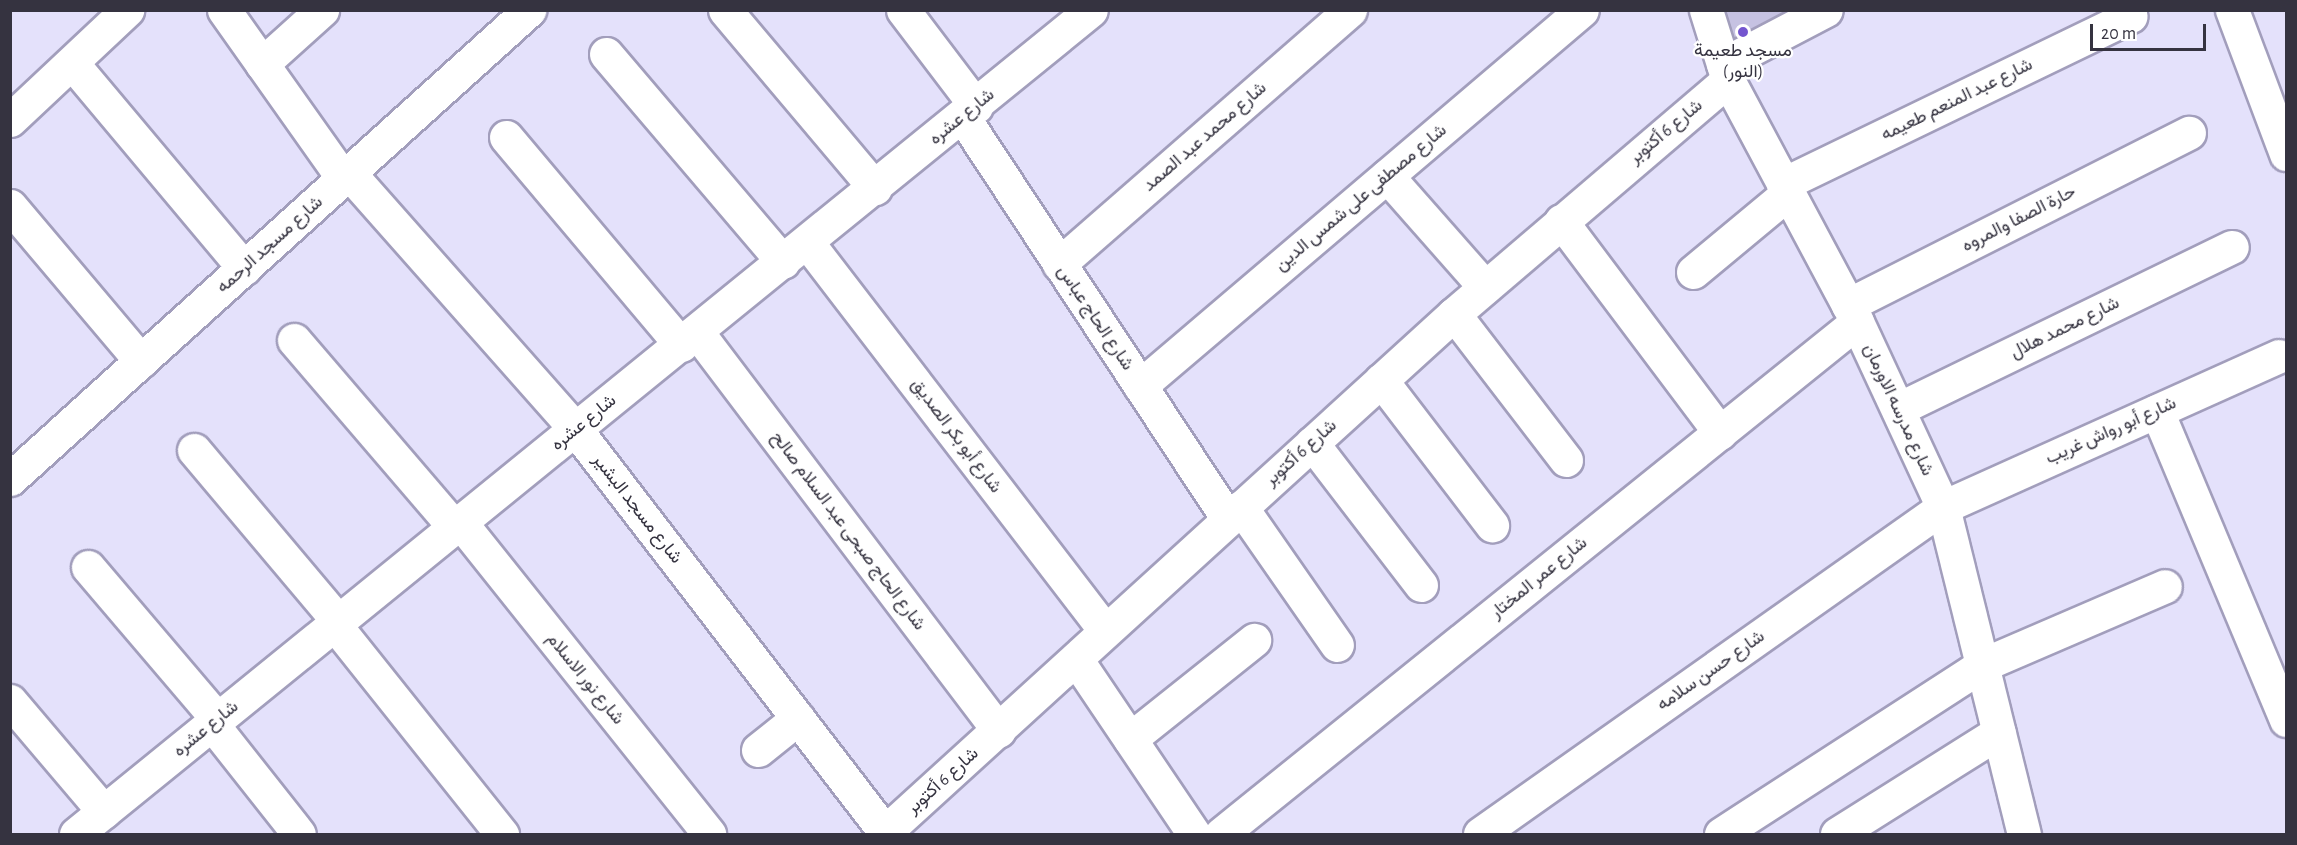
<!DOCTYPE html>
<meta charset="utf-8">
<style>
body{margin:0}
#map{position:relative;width:2297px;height:845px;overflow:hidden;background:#e4e1fb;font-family:"Alegreya Sans",Vazirmatn,sans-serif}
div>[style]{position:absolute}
.building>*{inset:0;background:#c6c2e2}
.roads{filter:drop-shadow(2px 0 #a29ebc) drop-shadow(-2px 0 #a29ebc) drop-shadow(0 2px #a29ebc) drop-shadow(0 -2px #a29ebc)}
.minor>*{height:33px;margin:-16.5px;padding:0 16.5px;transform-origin:16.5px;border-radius:16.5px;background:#fff}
.dots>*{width:16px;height:16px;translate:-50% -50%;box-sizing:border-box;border:3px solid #fff;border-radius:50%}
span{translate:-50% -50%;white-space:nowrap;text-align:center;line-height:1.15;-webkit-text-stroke:4.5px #fff;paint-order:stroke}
.poi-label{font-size:18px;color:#353340}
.street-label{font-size:18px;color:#353340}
.frame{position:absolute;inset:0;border:12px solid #353340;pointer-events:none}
.scale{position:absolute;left:2090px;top:24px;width:116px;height:27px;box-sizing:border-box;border:3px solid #353340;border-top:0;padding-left:8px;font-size:18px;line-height:21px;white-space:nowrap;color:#353340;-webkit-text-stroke:4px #fff;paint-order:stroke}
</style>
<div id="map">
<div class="building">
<div style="clip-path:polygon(1712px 10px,1810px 10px,1725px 54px)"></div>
</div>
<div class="roads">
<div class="minor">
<div style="left:224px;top:10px;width:206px;rotate:54.7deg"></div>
<div style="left:725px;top:10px;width:233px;rotate:49.9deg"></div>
<div style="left:903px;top:10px;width:121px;rotate:52.8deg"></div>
<div style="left:1706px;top:10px;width:73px;rotate:72.6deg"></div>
<div style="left:1728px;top:80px;width:274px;rotate:61.9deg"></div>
<div style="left:1857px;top:322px;width:204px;rotate:65.1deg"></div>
<div style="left:1943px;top:507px;width:337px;rotate:76.1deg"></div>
<div style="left:2232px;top:10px;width:154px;rotate:69.4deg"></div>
<div style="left:606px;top:54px;width:273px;rotate:49.6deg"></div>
<div style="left:72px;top:63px;width:268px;rotate:50deg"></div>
<div style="left:262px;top:64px;width:81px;rotate:-42deg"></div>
<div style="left:1723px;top:64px;width:116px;rotate:-27.7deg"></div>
<div style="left:963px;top:117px;width:481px;rotate:56.6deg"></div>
<div style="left:10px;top:120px;width:161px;rotate:-43.2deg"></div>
<div style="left:506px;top:137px;width:272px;rotate:49.9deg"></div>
<div style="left:349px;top:173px;width:343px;rotate:48.5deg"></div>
<div style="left:576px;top:430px;width:507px;rotate:52.45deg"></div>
<div style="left:1387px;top:176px;width:148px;rotate:48.6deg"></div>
<div style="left:1783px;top:184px;width:386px;rotate:-25.8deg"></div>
<div style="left:10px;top:206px;width:203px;rotate:49.8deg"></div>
<div style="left:1561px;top:221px;width:265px;rotate:53.1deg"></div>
<div style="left:807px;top:242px;width:490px;rotate:52.5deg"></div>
<div style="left:1059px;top:264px;width:386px;rotate:-41.1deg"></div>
<div style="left:1693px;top:272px;width:124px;rotate:-39.7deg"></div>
<div style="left:1848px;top:305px;width:382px;rotate:-26.8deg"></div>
<div style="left:1454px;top:314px;width:184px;rotate:52.5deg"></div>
<div style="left:697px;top:332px;width:500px;rotate:52.88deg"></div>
<div style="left:294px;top:340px;width:248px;rotate:49.4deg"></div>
<div style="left:1381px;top:380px;width:183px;rotate:52.6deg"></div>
<div style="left:1140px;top:386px;width:580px;rotate:-40.39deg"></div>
<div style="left:1898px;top:409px;width:371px;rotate:-25.9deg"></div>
<div style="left:2157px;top:411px;width:335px;rotate:67.3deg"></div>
<div style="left:1312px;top:443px;width:179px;rotate:52.5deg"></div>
<div style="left:194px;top:450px;width:225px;rotate:49.9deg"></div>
<div style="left:10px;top:479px;width:700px;rotate:-42.1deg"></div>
<div style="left:1241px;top:507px;width:168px;rotate:55.2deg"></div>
<div style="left:461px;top:523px;width:398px;rotate:51.4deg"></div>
<div style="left:88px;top:567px;width:201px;rotate:49.6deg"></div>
<div style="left:335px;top:625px;width:268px;rotate:51.4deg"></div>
<div style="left:1076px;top:659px;width:211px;rotate:56deg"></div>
<div style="left:10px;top:701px;width:145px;rotate:49.7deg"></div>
<div style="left:212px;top:724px;width:140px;rotate:51.7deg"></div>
<div style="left:1130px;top:739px;width:159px;rotate:-38.6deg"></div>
<div style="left:758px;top:750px;width:51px;rotate:-38.7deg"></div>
<div style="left:76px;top:834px;width:1307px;rotate:-39.07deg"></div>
<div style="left:883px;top:834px;width:772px;rotate:-42.32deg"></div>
<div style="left:1454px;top:314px;width:360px;rotate:-40.5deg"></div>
<div style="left:1221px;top:834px;width:816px;rotate:-38.84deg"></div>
<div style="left:1480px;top:834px;width:567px;rotate:-35.23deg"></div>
<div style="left:1943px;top:507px;width:368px;rotate:-24.2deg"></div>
<div style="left:1721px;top:834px;width:311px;rotate:-32.9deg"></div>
<div style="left:1982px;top:665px;width:199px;rotate:-23.3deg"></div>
<div style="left:1837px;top:834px;width:191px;rotate:-32.2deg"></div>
</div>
</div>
<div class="dots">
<div style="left:1743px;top:32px;background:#7455cf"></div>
</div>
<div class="poi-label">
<span style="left:1743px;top:62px">مسجد طعيمة<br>(النور)</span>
</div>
<div class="street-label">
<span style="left:1957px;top:100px;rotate:-26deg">شارع عبد المنعم طعيمه</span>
<span style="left:962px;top:117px;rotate:-39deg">شارع عشره</span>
<span style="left:1666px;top:132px;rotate:-40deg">شارع 6 أكتوبر</span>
<span style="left:1205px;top:137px;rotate:-41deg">شارع محمد عبد الصمد</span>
<span style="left:1361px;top:198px;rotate:-40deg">شارع مصطفى على شمس الدين</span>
<span style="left:2019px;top:219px;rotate:-27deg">حارة الصفا والمروه</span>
<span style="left:270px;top:245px;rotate:-42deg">شارع مسجد الرحمه</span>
<span style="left:1095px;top:318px;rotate:56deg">شارع الحاج عباس</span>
<span style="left:2065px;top:328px;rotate:-26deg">شارع محمد هلال</span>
<span style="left:1898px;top:410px;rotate:65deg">شارع مدرسه الاورمان</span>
<span style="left:584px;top:423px;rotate:-39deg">شارع عشره</span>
<span style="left:2111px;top:431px;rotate:-24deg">شارع أبو رواش غريب</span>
<span style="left:956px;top:436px;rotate:53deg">شارع أبو بكر الصديق</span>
<span style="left:1301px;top:453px;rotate:-42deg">شارع 6 أكتوبر</span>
<span style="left:637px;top:509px;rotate:52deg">شارع مسجد البشير</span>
<span style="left:848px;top:531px;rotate:53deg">شارع الحاج صبحى عبد السلام صالح</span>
<span style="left:1539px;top:578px;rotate:-39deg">شارع عمر المختار</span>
<span style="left:1711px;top:671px;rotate:-35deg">شارع حسن سلامه</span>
<span style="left:585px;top:679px;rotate:51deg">شارع نور الاسلام</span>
<span style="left:206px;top:729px;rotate:-39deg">شارع عشره</span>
<span style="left:943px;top:781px;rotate:-42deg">شارع 6 أكتوبر</span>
</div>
<div class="frame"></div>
<div class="scale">20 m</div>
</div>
